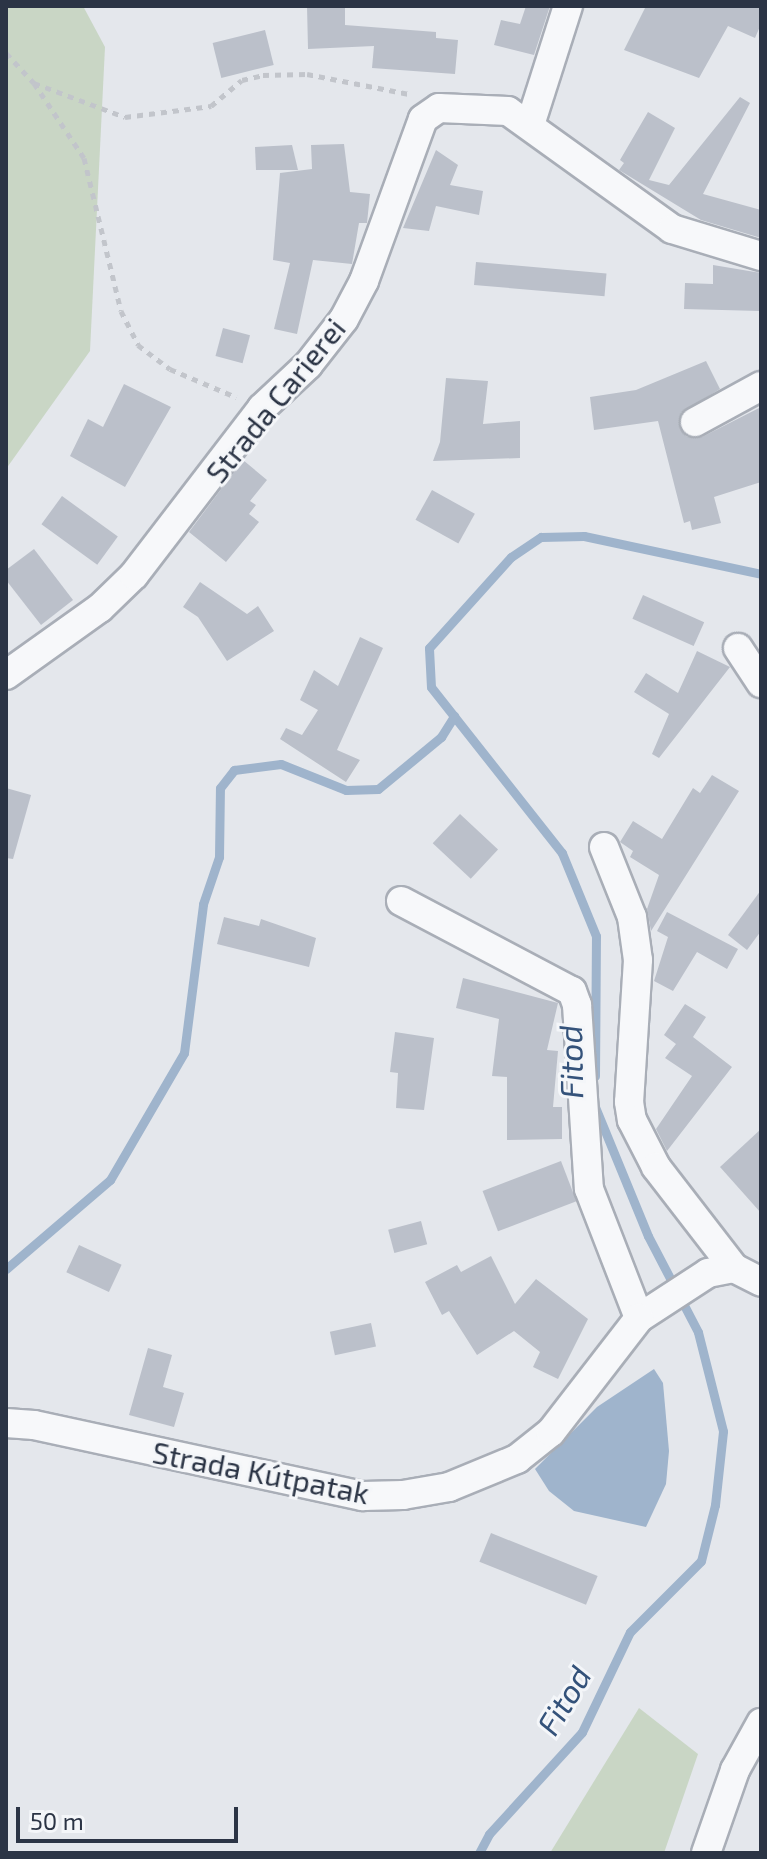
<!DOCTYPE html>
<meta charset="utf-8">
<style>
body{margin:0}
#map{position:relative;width:767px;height:1859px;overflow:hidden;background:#e4e7ec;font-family:"Exo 2",sans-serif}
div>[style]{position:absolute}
.green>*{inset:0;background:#c9d6c5}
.water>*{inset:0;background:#9fb4cc}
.stream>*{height:9px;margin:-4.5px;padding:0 4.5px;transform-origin:4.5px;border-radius:4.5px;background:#9fb4cc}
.building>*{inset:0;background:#bbc0ca;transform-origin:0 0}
.path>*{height:5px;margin-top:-2.5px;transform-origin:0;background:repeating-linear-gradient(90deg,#c2c5cb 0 6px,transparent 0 12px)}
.roads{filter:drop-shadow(2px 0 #a9aeb7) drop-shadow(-2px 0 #a9aeb7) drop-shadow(0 2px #a9aeb7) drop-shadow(0 -2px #a9aeb7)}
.minor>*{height:28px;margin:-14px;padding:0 14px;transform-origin:14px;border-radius:14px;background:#f7f8fa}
span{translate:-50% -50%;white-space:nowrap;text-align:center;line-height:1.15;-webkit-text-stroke:6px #f4f6f9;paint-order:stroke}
.street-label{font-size:30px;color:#2b3445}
.water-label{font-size:32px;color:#34527a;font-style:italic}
.frame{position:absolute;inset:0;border:8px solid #2b3445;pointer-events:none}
.scale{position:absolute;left:16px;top:1807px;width:222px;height:36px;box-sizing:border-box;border:4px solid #2b3445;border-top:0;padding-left:10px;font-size:24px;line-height:28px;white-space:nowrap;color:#2b3445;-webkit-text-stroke:6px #f4f6f9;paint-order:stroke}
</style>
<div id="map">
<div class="green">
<div style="clip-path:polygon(6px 6px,83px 6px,105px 47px,90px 351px,6px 469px)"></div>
<div style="clip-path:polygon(639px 1708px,698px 1754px,664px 1853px,550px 1853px)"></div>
</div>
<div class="water">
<div style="clip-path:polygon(654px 1369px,663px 1383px,669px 1451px,666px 1484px,646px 1527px,574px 1511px,549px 1491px,535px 1469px,597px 1407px)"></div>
</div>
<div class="stream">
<div style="left:595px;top:1076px;width:140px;rotate:-89.6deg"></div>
<div style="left:596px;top:936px;width:90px;rotate:-112.3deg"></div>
<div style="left:562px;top:853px;width:211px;rotate:-128.3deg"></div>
<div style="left:431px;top:687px;width:39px;rotate:-93deg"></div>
<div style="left:429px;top:648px;width:122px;rotate:-48deg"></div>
<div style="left:511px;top:557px;width:36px;rotate:-34deg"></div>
<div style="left:541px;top:537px;width:43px;rotate:-1.3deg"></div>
<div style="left:584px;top:536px;width:181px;rotate:12.1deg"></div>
<div style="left:6px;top:1269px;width:137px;rotate:-40.6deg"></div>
<div style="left:110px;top:1180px;width:147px;rotate:-59.8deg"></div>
<div style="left:184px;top:1053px;width:150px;rotate:-82.7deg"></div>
<div style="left:203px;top:904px;width:50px;rotate:-71.2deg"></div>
<div style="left:219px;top:857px;width:69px;rotate:-89.2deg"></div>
<div style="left:220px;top:788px;width:23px;rotate:-52deg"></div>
<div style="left:234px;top:770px;width:47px;rotate:-7.3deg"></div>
<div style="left:281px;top:764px;width:70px;rotate:21.8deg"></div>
<div style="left:346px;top:790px;width:32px;rotate:-2deg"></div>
<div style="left:378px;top:789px;width:82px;rotate:-39.5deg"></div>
<div style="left:441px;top:737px;width:25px;rotate:-58deg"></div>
<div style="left:479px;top:1853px;width:21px;rotate:-62deg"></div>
<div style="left:489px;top:1834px;width:138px;rotate:-47.6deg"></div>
<div style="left:582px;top:1732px;width:111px;rotate:-64.4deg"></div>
<div style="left:630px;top:1632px;width:100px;rotate:-45deg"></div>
<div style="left:701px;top:1561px;width:58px;rotate:-76deg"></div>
<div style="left:715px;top:1505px;width:74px;rotate:-83.8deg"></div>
<div style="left:723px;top:1431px;width:102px;rotate:-104.2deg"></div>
<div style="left:698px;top:1332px;width:108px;rotate:-117.5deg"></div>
<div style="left:648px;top:1236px;width:139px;rotate:-112.3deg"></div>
</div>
<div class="building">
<div style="clip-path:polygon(307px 6px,345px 6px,345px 25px,436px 32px,436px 38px,458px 40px,455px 74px,372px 68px,374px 46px,308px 49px)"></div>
<div style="clip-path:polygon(526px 6px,550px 6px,534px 55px,494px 45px,501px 20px,520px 24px)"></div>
<div style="clip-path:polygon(646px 6px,761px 6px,761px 24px,755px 38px,728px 26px,699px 78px,624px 50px)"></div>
<div style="left:265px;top:30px;width:36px;height:54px;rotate:76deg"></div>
<div style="clip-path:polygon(740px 97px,750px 103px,703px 194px,761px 210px,761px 238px,701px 220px,619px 170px,624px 163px,620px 160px,648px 112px,675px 128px,649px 180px,669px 185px)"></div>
<div style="clip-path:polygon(344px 144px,350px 192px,370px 194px,367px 223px,359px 223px,352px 264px,313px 260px,297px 334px,274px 329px,290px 263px,273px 260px,280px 173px,312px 169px,311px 145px)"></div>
<div style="clip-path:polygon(292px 145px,298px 170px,256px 170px,255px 147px)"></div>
<div style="clip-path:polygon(436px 150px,458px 165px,450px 185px,483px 191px,479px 215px,436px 206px,429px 231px,403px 228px)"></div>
<div style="left:476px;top:262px;width:131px;height:23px;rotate:5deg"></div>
<div style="clip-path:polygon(713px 265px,761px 273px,760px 311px,684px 309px,685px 283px,713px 284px)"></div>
<div style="left:223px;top:328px;width:28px;height:29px;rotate:15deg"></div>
<div style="clip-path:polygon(706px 361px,720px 389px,681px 413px,680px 429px,687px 437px,702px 437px,761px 407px,761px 482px,714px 497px,721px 523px,692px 530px,690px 521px,684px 523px,658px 421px,594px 430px,590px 397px,636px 390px)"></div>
<div style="clip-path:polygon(446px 378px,488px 381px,483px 424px,520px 421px,520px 458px,433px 461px,440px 442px)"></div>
<div style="clip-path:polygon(124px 384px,171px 407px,125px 487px,70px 456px,88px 419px,103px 427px)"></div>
<div style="clip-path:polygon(243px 460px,267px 480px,250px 501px,256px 505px,249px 514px,259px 522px,226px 562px,189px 532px)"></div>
<div style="left:432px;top:490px;width:49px;height:34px;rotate:29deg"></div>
<div style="left:62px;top:496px;width:69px;height:35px;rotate:36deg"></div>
<div style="clip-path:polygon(34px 549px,73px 600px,41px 625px,6px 580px,6px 570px)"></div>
<div style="clip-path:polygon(200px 582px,247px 614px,258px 606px,274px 631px,227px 661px,198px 617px,183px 607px)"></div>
<div style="left:643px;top:595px;width:67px;height:26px;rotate:24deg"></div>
<div style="clip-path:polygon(360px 637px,383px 648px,337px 750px,360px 760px,346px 782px,280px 739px,286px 728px,302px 735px,318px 710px,300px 700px,314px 670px,338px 686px)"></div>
<div style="clip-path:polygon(697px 651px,730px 667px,659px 758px,652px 754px,669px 714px,634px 692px,646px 673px,678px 693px)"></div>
<div style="clip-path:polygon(712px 775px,739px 791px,651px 931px,647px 909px,659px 875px,630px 857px,633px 851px,620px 842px,633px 821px,662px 839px,693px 788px,700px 793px)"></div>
<div style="clip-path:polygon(6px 788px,31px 795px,13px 859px,6px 858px)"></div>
<div style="left:460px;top:814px;width:52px;height:40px;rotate:43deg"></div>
<div style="clip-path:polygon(761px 890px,761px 931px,747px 950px,728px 935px)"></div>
<div style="clip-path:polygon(667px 912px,738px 949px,727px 969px,697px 952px,673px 991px,654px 981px,668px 937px,657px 931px)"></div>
<div style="clip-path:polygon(224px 917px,259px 926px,261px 919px,316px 938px,309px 967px,217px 944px)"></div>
<div style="clip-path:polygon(463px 978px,558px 1003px,547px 1050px,558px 1051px,553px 1107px,562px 1107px,562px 1139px,507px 1140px,507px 1077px,492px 1076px,499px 1019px,456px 1008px)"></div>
<div style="clip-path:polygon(685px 1004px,706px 1017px,693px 1037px,732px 1067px,667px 1151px,656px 1129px,692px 1076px,665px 1058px,676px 1044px,664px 1035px)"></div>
<div style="clip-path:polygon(395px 1032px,434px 1038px,424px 1110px,396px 1108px,398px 1073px,390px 1072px)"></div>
<div style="clip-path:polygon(761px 1129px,761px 1213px,720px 1167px)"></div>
<div style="left:561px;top:1161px;width:43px;height:84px;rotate:69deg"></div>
<div style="left:421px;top:1221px;width:24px;height:34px;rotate:75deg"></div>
<div style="left:79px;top:1245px;width:47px;height:30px;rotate:25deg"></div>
<div style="clip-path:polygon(491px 1256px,515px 1304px,536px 1279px,588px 1319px,558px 1379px,533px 1367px,540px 1352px,514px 1331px,477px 1355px,449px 1311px,442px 1315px,425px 1282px,457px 1265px,461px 1272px)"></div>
<div style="left:371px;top:1323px;width:24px;height:42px;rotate:78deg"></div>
<div style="clip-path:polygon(148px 1348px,172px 1355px,163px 1387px,184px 1393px,174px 1427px,129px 1415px)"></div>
<div style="left:491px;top:1533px;width:115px;height:31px;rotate:22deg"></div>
</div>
<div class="path">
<div style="left:6px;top:53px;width:41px;rotate:47deg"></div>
<div style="left:34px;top:83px;width:90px;rotate:56.3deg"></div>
<div style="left:84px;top:158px;width:157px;rotate:76.4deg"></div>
<div style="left:121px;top:311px;width:38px;rotate:63deg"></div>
<div style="left:138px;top:345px;width:40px;rotate:37deg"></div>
<div style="left:170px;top:369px;width:72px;rotate:23deg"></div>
<div style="left:34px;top:83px;width:97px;rotate:20.5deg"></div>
<div style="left:125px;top:117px;width:87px;rotate:-7.3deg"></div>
<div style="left:211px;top:106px;width:40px;rotate:-40deg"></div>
<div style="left:242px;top:80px;width:22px;rotate:-13deg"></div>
<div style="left:263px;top:75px;width:44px;rotate:-1.3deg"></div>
<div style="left:307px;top:74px;width:104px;rotate:11.1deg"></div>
</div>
<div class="roads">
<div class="minor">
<div style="left:530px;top:125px;width:125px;rotate:-72.3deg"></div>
<div style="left:695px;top:422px;width:75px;rotate:-28.6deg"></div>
<div style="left:738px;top:648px;width:42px;rotate:56.7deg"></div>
<div style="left:6px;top:675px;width:115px;rotate:-35.5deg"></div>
<div style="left:100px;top:608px;width:47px;rotate:-44.1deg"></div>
<div style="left:134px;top:575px;width:210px;rotate:-52.5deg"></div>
<div style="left:262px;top:408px;width:63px;rotate:-43.1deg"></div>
<div style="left:308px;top:365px;width:58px;rotate:-52deg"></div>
<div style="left:344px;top:319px;width:43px;rotate:-62.2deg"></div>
<div style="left:364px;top:281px;width:172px;rotate:-70deg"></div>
<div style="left:423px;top:119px;width:19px;rotate:-35deg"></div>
<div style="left:439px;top:108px;width:69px;rotate:2.5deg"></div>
<div style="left:508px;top:111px;width:202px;rotate:35.7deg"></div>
<div style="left:672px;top:229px;width:93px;rotate:16.9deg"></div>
<div style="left:604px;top:847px;width:75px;rotate:68.2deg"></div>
<div style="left:632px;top:917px;width:43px;rotate:82.1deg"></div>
<div style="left:638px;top:960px;width:142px;rotate:93.6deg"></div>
<div style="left:629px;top:1102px;width:18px;rotate:81deg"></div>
<div style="left:632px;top:1120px;width:53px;rotate:62.9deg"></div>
<div style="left:656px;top:1167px;width:128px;rotate:52.3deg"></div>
<div style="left:401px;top:901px;width:193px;rotate:27.8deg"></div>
<div style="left:572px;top:991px;width:15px;rotate:70deg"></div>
<div style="left:577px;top:1005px;width:184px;rotate:86.3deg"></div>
<div style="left:589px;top:1189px;width:138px;rotate:68.8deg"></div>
<div style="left:639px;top:1318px;width:82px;rotate:-33.1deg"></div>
<div style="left:708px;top:1273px;width:26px;rotate:-11deg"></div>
<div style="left:734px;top:1268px;width:30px;rotate:27deg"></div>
<div style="left:6px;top:1423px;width:28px;rotate:4deg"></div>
<div style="left:34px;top:1425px;width:337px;rotate:12.2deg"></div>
<div style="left:363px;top:1496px;width:40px;rotate:-1.4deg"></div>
<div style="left:403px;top:1495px;width:47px;rotate:-9.9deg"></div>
<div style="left:449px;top:1487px;width:74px;rotate:-22.4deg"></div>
<div style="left:517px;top:1459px;width:43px;rotate:-38.5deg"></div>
<div style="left:551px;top:1432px;width:144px;rotate:-52.3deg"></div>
<div style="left:706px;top:1853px;width:88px;rotate:-70.7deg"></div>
<div style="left:735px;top:1770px;width:54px;rotate:-61deg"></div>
</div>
</div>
<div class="street-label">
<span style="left:275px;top:400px;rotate:-51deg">Strada Carierei</span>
<span style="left:261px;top:1472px;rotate:11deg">Strada Kútpatak</span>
</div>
<div class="water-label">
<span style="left:570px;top:1062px;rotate:-91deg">Fitod</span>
<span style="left:563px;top:1700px;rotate:-59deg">Fitod</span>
</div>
<div class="frame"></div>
<div class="scale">50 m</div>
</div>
